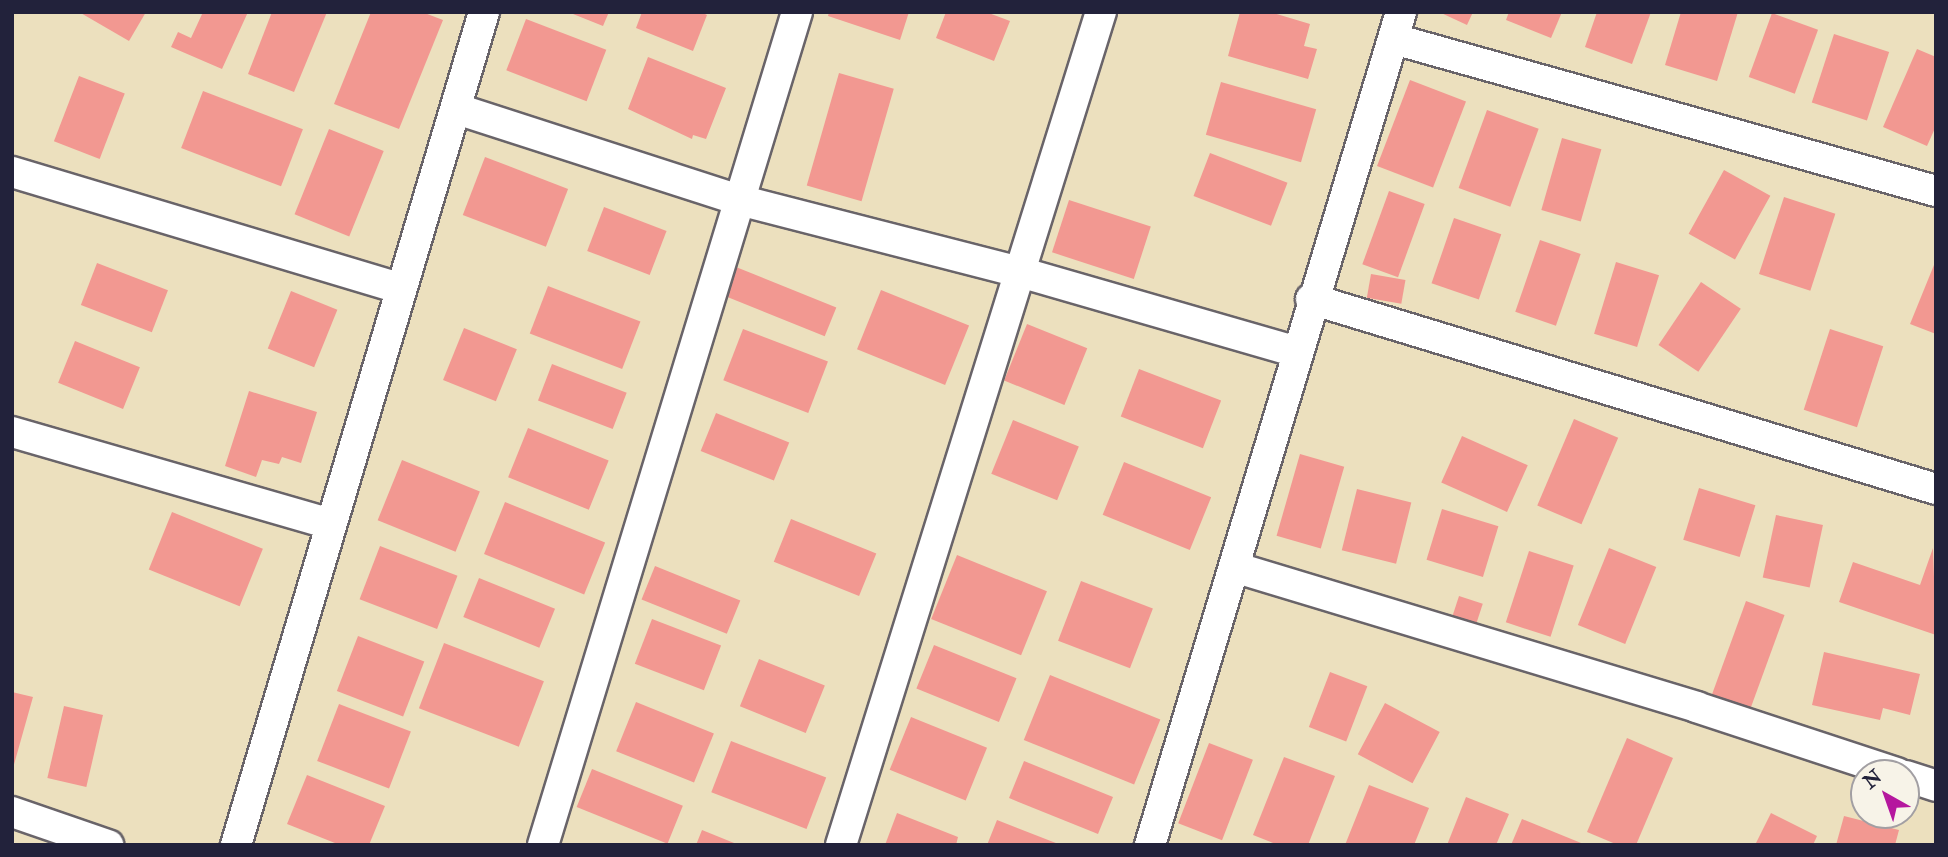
<!DOCTYPE html>
<style>
body{margin:0}
#map{position:relative;width:1948px;height:857px;overflow:hidden;background:#ece0be;font-family:"IM FELL Double Pica",serif}
div>[style]{position:absolute}
.building>*{inset:0;background:#f29891;transform-origin:0 0}
.roads{filter:drop-shadow(2px 0 #696469) drop-shadow(-2px 0 #696469) drop-shadow(0 2px #696469) drop-shadow(0 -2px #696469)}
.minor>*{height:30px;margin:-15px;padding:0 15px;transform-origin:15px;border-radius:15px;background:#fff}
span{translate:-50% -50%;white-space:nowrap;text-align:center;line-height:1.15;-webkit-text-stroke:6px #f7f3e8;paint-order:stroke}
.frame{position:absolute;inset:0;border:14px solid #22223b;pointer-events:none}
.north{position:absolute;left:1850px;top:759px;width:70px;height:70px;box-sizing:border-box;background:#f7f3e8;border:2px solid #a29fa3;border-radius:50%;rotate:320deg;font-size:19px;font-weight:700;line-height:28px;text-align:center;color:#22223b}
.north::after{content:'';display:block;margin:auto;width:24px;height:32px;background:#b5179e;clip-path:polygon(50% 0,100% 100%,50% 72%,0 100%)}
</style>
<div id="map">
<div class="building">
<div style="clip-path:polygon(79px 12px,146px 12px,129px 41px)"></div>
<div style="clip-path:polygon(203px 12px,248px 12px,222px 69px,171px 47px,178px 32px,191px 38px)"></div>
<div style="clip-path:polygon(272px 12px,327px 12px,294px 92px,248px 74px)"></div>
<div style="clip-path:polygon(371px 12px,422px 12px,443px 20px,399px 129px,334px 104px)"></div>
<div style="clip-path:polygon(568px 12px,609px 12px,603px 26px)"></div>
<div style="clip-path:polygon(642px 12px,701px 12px,707px 15px,693px 51px,636px 28px)"></div>
<div style="clip-path:polygon(829px 12px,909px 12px,900px 40px,828px 16px)"></div>
<div style="clip-path:polygon(946px 12px,986px 12px,1010px 21px,994px 61px,936px 38px)"></div>
<div style="clip-path:polygon(1240px 12px,1270px 12px,1310px 24px,1304px 46px,1317px 49px,1308px 79px,1228px 56px)"></div>
<div style="clip-path:polygon(1439px 12px,1473px 12px,1467px 25px)"></div>
<div style="clip-path:polygon(1509px 12px,1562px 12px,1551px 38px,1506px 20px)"></div>
<div style="clip-path:polygon(1597px 12px,1651px 12px,1632px 64px,1585px 47px)"></div>
<div style="clip-path:polygon(1681px 12px,1738px 12px,1717px 81px,1665px 65px)"></div>
<div style="left:1772px;top:13px;width:49px;height:68px;rotate:20deg"></div>
<div style="left:526px;top:19px;width:86px;height:55px;rotate:21deg"></div>
<div style="left:1834px;top:34px;width:58px;height:72px;rotate:18deg"></div>
<div style="clip-path:polygon(1917px 49px,1936px 57px,1936px 126px,1927px 146px,1883px 127px)"></div>
<div style="clip-path:polygon(648px 57px,726px 88px,706px 139px,693px 135px,692px 139px,628px 109px)"></div>
<div style="left:839px;top:73px;width:57px;height:117px;rotate:16deg"></div>
<div style="left:79px;top:76px;width:49px;height:70px;rotate:21deg"></div>
<div style="left:1410px;top:80px;width:60px;height:92px;rotate:21deg"></div>
<div style="left:1221px;top:82px;width:99px;height:55px;rotate:16deg"></div>
<div style="left:203px;top:91px;width:107px;height:61px;rotate:21deg"></div>
<div style="left:1487px;top:110px;width:55px;height:83px;rotate:20deg"></div>
<div style="left:329px;top:129px;width:59px;height:92px;rotate:22deg"></div>
<div style="left:1562px;top:138px;width:41px;height:75px;rotate:16deg"></div>
<div style="left:1210px;top:153px;width:83px;height:46px;rotate:21deg"></div>
<div style="left:485px;top:157px;width:89px;height:62px;rotate:21deg"></div>
<div style="left:1724px;top:170px;width:53px;height:73px;rotate:29deg"></div>
<div style="left:1389px;top:191px;width:38px;height:78px;rotate:20deg"></div>
<div style="left:1784px;top:197px;width:54px;height:81px;rotate:18deg"></div>
<div style="left:1069px;top:200px;width:86px;height:55px;rotate:18deg"></div>
<div style="left:604px;top:207px;width:67px;height:47px;rotate:21deg"></div>
<div style="left:1454px;top:218px;width:50px;height:69px;rotate:19deg"></div>
<div style="left:1540px;top:240px;width:43px;height:76px;rotate:19deg"></div>
<div style="clip-path:polygon(1936px 260px,1936px 334px,1910px 324px)"></div>
<div style="left:1616px;top:262px;width:45px;height:75px;rotate:17deg"></div>
<div style="left:97px;top:263px;width:76px;height:45px;rotate:21deg"></div>
<div style="left:726px;top:263px;width:119px;height:31px;rotate:22deg"></div>
<div style="left:1371px;top:274px;width:35px;height:24px;rotate:10deg"></div>
<div style="left:1701px;top:282px;width:48px;height:76px;rotate:34deg"></div>
<div style="left:548px;top:286px;width:99px;height:51px;rotate:21deg"></div>
<div style="left:881px;top:290px;width:95px;height:64px;rotate:22deg"></div>
<div style="left:291px;top:291px;width:50px;height:62px;rotate:22deg"></div>
<div style="left:1027px;top:324px;width:65px;height:61px;rotate:22deg"></div>
<div style="left:464px;top:328px;width:57px;height:56px;rotate:22deg"></div>
<div style="left:743px;top:329px;width:91px;height:55px;rotate:21deg"></div>
<div style="left:1830px;top:329px;width:56px;height:85px;rotate:18deg"></div>
<div style="left:75px;top:341px;width:70px;height:45px;rotate:22deg"></div>
<div style="left:552px;top:364px;width:80px;height:39px;rotate:21deg"></div>
<div style="left:1139px;top:369px;width:88px;height:51px;rotate:21deg"></div>
<div style="clip-path:polygon(249px 391px,317px 412px,301px 463px,282px 457px,279px 464px,262px 460px,256px 477px,225px 466px)"></div>
<div style="left:716px;top:413px;width:79px;height:41px;rotate:22deg"></div>
<div style="left:1574px;top:419px;width:48px;height:94px;rotate:23deg"></div>
<div style="left:1013px;top:420px;width:71px;height:58px;rotate:22deg"></div>
<div style="left:528px;top:428px;width:87px;height:53px;rotate:22deg"></div>
<div style="left:1462px;top:436px;width:72px;height:51px;rotate:24deg"></div>
<div style="left:1300px;top:454px;width:46px;height:85px;rotate:16deg"></div>
<div style="left:402px;top:460px;width:84px;height:65px;rotate:22deg"></div>
<div style="left:1124px;top:462px;width:94px;height:57px;rotate:22deg"></div>
<div style="left:1699px;top:488px;width:59px;height:54px;rotate:17deg"></div>
<div style="left:1357px;top:489px;width:56px;height:63px;rotate:14deg"></div>
<div style="left:505px;top:502px;width:108px;height:56px;rotate:22deg"></div>
<div style="left:1442px;top:509px;width:59px;height:53px;rotate:17deg"></div>
<div style="left:172px;top:512px;width:98px;height:62px;rotate:22deg"></div>
<div style="left:1776px;top:515px;width:48px;height:64px;rotate:12deg"></div>
<div style="left:791px;top:519px;width:92px;height:46px;rotate:22deg"></div>
<div style="left:380px;top:546px;width:83px;height:57px;rotate:21deg"></div>
<div style="left:1609px;top:548px;width:51px;height:83px;rotate:22deg"></div>
<div style="clip-path:polygon(1933px 548px,1936px 635px,1839px 602px,1853px 562px,1920px 585px)"></div>
<div style="left:1529px;top:551px;width:47px;height:75px;rotate:18deg"></div>
<div style="left:957px;top:555px;width:97px;height:69px;rotate:22deg"></div>
<div style="left:655px;top:566px;width:92px;height:36px;rotate:22deg"></div>
<div style="left:479px;top:578px;width:82px;height:42px;rotate:22deg"></div>
<div style="left:1081px;top:581px;width:77px;height:64px;rotate:21deg"></div>
<div style="left:1459px;top:596px;width:25px;height:24px;rotate:18deg"></div>
<div style="left:1746px;top:601px;width:41px;height:111px;rotate:20deg"></div>
<div style="left:652px;top:619px;width:74px;height:48px;rotate:21deg"></div>
<div style="left:358px;top:636px;width:71px;height:59px;rotate:21deg"></div>
<div style="left:444px;top:643px;width:107px;height:70px;rotate:21deg"></div>
<div style="left:934px;top:645px;width:89px;height:47px;rotate:22deg"></div>
<div style="clip-path:polygon(1824px 652px,1920px 674px,1910px 715px,1883px 708px,1880px 720px,1812px 705px)"></div>
<div style="left:759px;top:659px;width:71px;height:51px;rotate:22deg"></div>
<div style="left:1330px;top:672px;width:40px;height:59px;rotate:21deg"></div>
<div style="left:1050px;top:675px;width:119px;height:70px;rotate:22deg"></div>
<div style="clip-path:polygon(12px 692px,33px 697px,13px 768px,12px 768px)"></div>
<div style="left:636px;top:702px;width:84px;height:53px;rotate:22deg"></div>
<div style="left:1385px;top:703px;width:62px;height:58px;rotate:28deg"></div>
<div style="left:339px;top:704px;width:77px;height:61px;rotate:21deg"></div>
<div style="left:64px;top:706px;width:40px;height:74px;rotate:13deg"></div>
<div style="left:911px;top:717px;width:82px;height:57px;rotate:22deg"></div>
<div style="clip-path:polygon(1627px 738px,1673px 758px,1636px 845px,1618px 845px,1587px 832px)"></div>
<div style="left:731px;top:741px;width:102px;height:55px;rotate:21deg"></div>
<div style="left:1209px;top:743px;width:47px;height:86px;rotate:21deg"></div>
<div style="clip-path:polygon(1284px 757px,1335px 776px,1308px 845px,1278px 845px,1253px 835px)"></div>
<div style="left:1024px;top:761px;width:96px;height:40px;rotate:22deg"></div>
<div style="left:592px;top:769px;width:98px;height:41px;rotate:22deg"></div>
<div style="clip-path:polygon(307px 775px,385px 806px,369px 845px,340px 845px,287px 824px)"></div>
<div style="clip-path:polygon(1369px 785px,1429px 808px,1414px 845px,1345px 845px)"></div>
<div style="clip-path:polygon(1466px 797px,1509px 814px,1496px 845px,1447px 845px)"></div>
<div style="clip-path:polygon(897px 813px,958px 837px,956px 845px,885px 845px)"></div>
<div style="clip-path:polygon(1771px 813px,1817px 836px,1813px 845px,1755px 845px)"></div>
<div style="clip-path:polygon(1844px 816px,1899px 830px,1895px 845px,1836px 845px)"></div>
<div style="clip-path:polygon(1522px 819px,1586px 845px,1511px 845px)"></div>
<div style="clip-path:polygon(997px 820px,1061px 845px,987px 845px)"></div>
<div style="clip-path:polygon(702px 830px,739px 845px,696px 845px)"></div>
</div>
<div class="roads">
<div class="minor">
<div style="left:1394px;top:39px;width:563px;rotate:15.67deg"></div>
<div style="left:457px;top:109px;width:296px;rotate:17.9deg"></div>
<div style="left:739px;top:200px;width:290px;rotate:14.4deg"></div>
<div style="left:1020px;top:272px;width:288px;rotate:16.1deg"></div>
<div style="left:12px;top:172px;width:406px;rotate:16.7deg"></div>
<div style="left:1311px;top:299px;width:653px;rotate:16.91deg"></div>
<div style="left:12px;top:432px;width:332px;rotate:16.1deg"></div>
<div style="left:1237px;top:568px;width:480px;rotate:16.8deg"></div>
<div style="left:1696px;top:707px;width:212px;rotate:18.2deg"></div>
<div style="left:1906px;top:776px;width:32px;rotate:18deg"></div>
<div style="left:12px;top:812px;width:102px;rotate:19deg"></div>
<div style="left:236px;top:845px;width:869px;rotate:-73.42deg"></div>
<div style="left:543px;top:845px;width:871px;rotate:-73.04deg"></div>
<div style="left:841px;top:845px;width:873px;rotate:-72.67deg"></div>
<div style="left:1150px;top:845px;width:870px;rotate:-73.23deg"></div>
</div>
</div>
<div class="frame"></div>
<div class="north">N</div>
</div>
